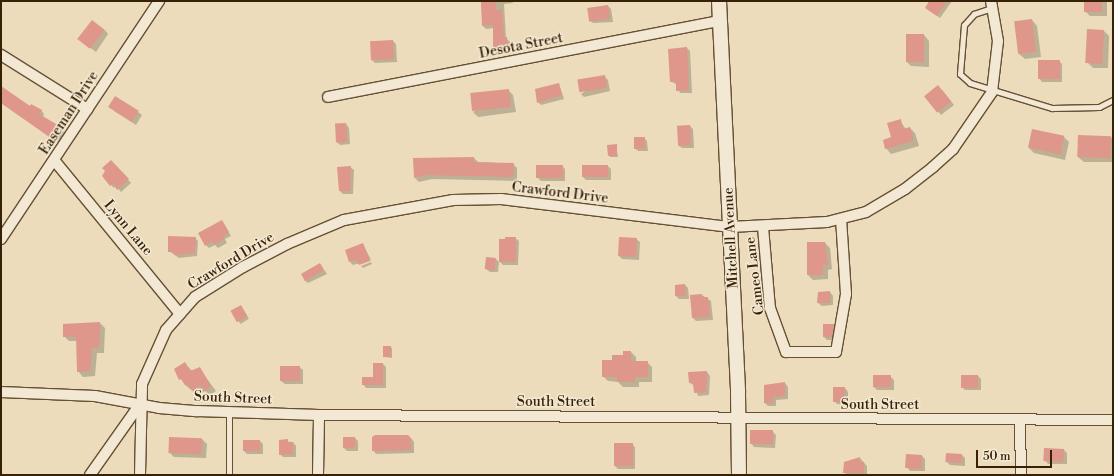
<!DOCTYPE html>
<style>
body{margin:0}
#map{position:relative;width:1114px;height:476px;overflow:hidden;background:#ecdcbb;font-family:"Libre Bodoni",serif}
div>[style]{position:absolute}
.shadow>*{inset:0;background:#0003;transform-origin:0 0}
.building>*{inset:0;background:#df968b;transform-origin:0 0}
.roads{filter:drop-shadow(1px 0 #655034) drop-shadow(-1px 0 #655034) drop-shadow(0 1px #655034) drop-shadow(0 -1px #655034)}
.lane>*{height:5px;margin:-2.5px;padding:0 2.5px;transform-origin:2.5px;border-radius:2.5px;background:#f3e8d3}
.street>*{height:10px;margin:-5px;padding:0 5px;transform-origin:5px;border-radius:5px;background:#f3e8d3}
.secondary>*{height:14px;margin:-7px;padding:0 7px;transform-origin:7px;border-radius:7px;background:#f3e8d3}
span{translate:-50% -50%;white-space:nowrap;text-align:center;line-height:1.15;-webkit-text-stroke:3px #f3e8d3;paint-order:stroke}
.street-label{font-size:14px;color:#382207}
.frame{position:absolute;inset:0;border:2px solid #382207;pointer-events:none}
.scale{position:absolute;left:976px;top:450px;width:76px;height:18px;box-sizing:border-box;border:2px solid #382207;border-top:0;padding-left:5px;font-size:12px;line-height:14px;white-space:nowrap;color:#382207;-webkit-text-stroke:3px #f3e8d3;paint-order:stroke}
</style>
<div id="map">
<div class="shadow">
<div style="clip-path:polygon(481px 1px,512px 1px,513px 3px,504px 4px,506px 38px,510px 42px,511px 50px,498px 51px,494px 48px,494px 28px,486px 29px,483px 26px)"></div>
<div style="clip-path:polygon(930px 1px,952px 1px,940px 18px,926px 8px)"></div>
<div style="clip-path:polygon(1085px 1px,1107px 1px,1107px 16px,1090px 16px,1085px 11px)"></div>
<div style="clip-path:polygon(608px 6px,611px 9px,613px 22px,593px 23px,589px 19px)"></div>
<div style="clip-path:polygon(1032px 20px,1037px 26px,1041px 57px,1025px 59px,1019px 54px)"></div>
<div style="clip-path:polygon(105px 30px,108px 34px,96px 52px,80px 40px)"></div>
<div style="clip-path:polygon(1104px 31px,1109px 36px,1108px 68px,1093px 68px,1088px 63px)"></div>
<div style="clip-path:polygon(924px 35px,929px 41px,929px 67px,911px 66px,906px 61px)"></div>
<div style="clip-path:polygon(393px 41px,396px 44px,397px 62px,375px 63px,372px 60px,371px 42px)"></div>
<div style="clip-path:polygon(687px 48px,690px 51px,692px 93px,680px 93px,677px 85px,671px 81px)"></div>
<div style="clip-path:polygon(1059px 61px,1062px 64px,1062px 82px,1042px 82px,1039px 78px)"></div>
<div style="clip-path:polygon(605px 77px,608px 80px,610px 91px,584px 97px,581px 94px)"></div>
<div style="clip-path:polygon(559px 84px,564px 99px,541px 105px,538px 102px)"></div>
<div style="clip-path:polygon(1px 88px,30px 107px,41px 110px,44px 114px,43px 117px,62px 129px,65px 132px,59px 143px,1px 103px)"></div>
<div style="clip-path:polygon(508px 90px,513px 95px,516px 112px,478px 117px,473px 112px)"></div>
<div style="clip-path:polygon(942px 90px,954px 105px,941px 115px,926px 96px)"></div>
<div style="clip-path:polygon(114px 111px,138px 112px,142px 115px,136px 125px)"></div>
<div style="clip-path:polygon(900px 121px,906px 129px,910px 128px,915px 133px,919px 146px,891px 154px,886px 148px)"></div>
<div style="clip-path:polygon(346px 124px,349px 128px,350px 144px,340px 145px,337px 142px)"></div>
<div style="clip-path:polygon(690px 126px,693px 129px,694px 148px,682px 148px,678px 145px,678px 127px)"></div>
<div style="clip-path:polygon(1033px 130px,1064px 137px,1069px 142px,1065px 160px,1034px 153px,1029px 148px)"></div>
<div style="clip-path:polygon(1110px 136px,1113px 139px,1113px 162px,1084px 162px,1078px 157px)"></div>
<div style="clip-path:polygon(644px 138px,647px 141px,648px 151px,638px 151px,635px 148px)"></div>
<div style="clip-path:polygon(616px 145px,618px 157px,610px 157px,608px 146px)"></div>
<div style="clip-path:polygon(474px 158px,478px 162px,513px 164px,517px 168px,517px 181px,432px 179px,419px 182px,415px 178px)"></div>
<div style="clip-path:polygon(111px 162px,131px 183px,121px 192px,116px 186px,114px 188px,111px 185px)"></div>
<div style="clip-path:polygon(562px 166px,565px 169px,565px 181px,541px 181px,537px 177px)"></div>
<div style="clip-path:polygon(608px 166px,611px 169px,611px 180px,586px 180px,583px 177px)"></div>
<div style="clip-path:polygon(350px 167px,354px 170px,353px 194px,343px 194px,340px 191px)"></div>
<div style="clip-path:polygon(222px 221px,231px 236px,225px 239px,227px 243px,218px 248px,215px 245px,209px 248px,206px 245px)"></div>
<div style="clip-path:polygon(195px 238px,198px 241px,197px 256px,179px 258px,169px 251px)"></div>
<div style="clip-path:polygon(515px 238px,519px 241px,518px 265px,503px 265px,500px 262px)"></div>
<div style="clip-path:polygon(636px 239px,640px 242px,639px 260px,622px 259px,619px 256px)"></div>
<div style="clip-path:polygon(825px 243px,830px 248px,832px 269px,828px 270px,828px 279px,813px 280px,808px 275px)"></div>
<div style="clip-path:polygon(363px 244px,371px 260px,353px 265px,350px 262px)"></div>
<div style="clip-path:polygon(496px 259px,499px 262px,498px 272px,490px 272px,486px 269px)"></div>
<div style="clip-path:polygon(371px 262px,372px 264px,363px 268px,361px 266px)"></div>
<div style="clip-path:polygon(320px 264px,327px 274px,308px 283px,304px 280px)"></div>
<div style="clip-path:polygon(685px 285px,688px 288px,689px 299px,679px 299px,676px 296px)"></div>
<div style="clip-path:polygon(830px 292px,833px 296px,833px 305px,822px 306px,818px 303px,819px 293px)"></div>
<div style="clip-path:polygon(702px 295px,711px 301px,713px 320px,696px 321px,693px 318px)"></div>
<div style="left:241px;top:306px;width:15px;height:10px;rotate:58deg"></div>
<div style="clip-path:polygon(100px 323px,105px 328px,104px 353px,97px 353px,95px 376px,83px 377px,78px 371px,77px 341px,69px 341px,64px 336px)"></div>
<div style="clip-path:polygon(834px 325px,837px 328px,835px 340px,827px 340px,824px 337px)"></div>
<div style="clip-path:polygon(384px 347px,392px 348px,392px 358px,385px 357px)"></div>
<div style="clip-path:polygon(631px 352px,636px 357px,636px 362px,647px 362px,652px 367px,652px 382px,639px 382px,639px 387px,623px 387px,618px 382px,608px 381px,603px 376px)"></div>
<div style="clip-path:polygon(185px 363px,192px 371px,199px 368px,216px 391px,210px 395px,205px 391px,198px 395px,185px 385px,175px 369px)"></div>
<div style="clip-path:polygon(383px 364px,386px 367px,386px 388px,366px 388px,363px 384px,374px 378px)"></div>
<div style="clip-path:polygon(299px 367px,303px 370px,303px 384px,285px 384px,281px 381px)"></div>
<div style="clip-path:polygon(707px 372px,710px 376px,709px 395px,698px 396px,695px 386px,690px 383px)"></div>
<div style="clip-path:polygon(890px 376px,894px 380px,894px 390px,877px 390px,874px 387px)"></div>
<div style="clip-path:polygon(978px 376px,981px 379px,981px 390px,965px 390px,962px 387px)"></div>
<div style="clip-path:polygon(785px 383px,788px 387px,788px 399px,776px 400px,776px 406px,768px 406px,765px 403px)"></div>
<div style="clip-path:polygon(845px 388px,848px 392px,848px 405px,837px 404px,834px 401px)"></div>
<div style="clip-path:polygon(772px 431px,776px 435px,775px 448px,754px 447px,751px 443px)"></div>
<div style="clip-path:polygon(355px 438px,358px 441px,358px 451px,347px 451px,344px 448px)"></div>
<div style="clip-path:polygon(411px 438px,414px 442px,414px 453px,376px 454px,373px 450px)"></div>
<div style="clip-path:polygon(202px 439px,207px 444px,206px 458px,174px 457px,169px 452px)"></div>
<div style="clip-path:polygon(260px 441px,263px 444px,263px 454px,247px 454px,244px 451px)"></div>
<div style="clip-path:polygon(280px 441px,293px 442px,296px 446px,296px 457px,283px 457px,280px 454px)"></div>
<div style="clip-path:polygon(632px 444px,635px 447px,635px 469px,618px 469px,615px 466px)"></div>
<div style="clip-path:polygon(1064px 450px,1067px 453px,1067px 464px,1048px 464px,1045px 460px)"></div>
<div style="clip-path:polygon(947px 454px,962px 455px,965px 458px,965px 466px,950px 465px,947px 462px)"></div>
<div style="clip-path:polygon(922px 456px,925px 459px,925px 471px,910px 471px,907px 467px)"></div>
<div style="clip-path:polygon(860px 458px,867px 466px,867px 475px,847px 475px,844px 472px)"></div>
</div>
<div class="building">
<div style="clip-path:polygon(481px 1px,496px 1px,496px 10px,502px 10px,504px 37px,507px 37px,508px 48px,493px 48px,493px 25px,482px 26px)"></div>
<div style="clip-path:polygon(929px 1px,947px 1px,937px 16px,925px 8px)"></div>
<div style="left:1084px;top:1px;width:18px;height:11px"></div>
<div style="left:608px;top:5px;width:14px;height:21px;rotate:82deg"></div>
<div style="left:1032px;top:19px;width:33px;height:18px;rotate:83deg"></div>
<div style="left:92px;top:20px;width:16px;height:24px;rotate:38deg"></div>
<div style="left:1087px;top:29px;width:17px;height:34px;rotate:3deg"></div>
<div style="left:906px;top:34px;width:18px;height:28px"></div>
<div style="left:393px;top:40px;width:19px;height:23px;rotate:87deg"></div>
<div style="clip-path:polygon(687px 47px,689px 90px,676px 91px,676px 82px,670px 82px,668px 49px)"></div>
<div style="left:1038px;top:60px;width:22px;height:19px"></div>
<div style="left:605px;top:75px;width:13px;height:28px;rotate:81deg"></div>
<div style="clip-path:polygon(559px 83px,562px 95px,537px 103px,535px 89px)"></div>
<div style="left:938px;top:85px;width:21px;height:18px;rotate:51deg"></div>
<div style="clip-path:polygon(1px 86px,30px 106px,31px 104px,42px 110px,39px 114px,63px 128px,55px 141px,1px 103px)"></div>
<div style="left:509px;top:89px;width:18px;height:39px;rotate:84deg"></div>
<div style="left:115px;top:96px;width:28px;height:13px;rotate:32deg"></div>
<div style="clip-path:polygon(901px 119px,903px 129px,910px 127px,914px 141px,885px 149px,883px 140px,891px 137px,887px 123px)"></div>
<div style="left:346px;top:123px;width:19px;height:11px;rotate:87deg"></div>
<div style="left:690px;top:125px;width:20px;height:13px;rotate:87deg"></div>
<div style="left:1032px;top:129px;width:33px;height:19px;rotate:12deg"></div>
<div style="left:1078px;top:135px;width:33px;height:22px;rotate:2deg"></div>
<div style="left:634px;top:137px;width:11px;height:12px"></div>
<div style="clip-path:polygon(617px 144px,617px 156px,608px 156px,607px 145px)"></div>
<div style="clip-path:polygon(474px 157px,474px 162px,514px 163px,513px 177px,428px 175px,414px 178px,413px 158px)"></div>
<div style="clip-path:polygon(111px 160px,129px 179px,117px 190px,113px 183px,110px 186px,102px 176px,105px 171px,102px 168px)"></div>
<div style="left:536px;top:165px;width:27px;height:13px"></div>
<div style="left:582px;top:165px;width:26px;height:12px"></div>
<div style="clip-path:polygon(351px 166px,350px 191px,339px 191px,337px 167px)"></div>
<div style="clip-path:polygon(222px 220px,229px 232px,223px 236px,224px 239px,214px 245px,212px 241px,205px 246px,198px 233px)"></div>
<div style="clip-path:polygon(168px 236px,196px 237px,195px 253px,174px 255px,174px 252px,168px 252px)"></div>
<div style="clip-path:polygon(505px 237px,516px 237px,516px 262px,499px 262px,499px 239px,505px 239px)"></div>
<div style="left:619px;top:237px;width:18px;height:19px;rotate:3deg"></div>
<div style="clip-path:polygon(807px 242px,825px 242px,828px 265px,823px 265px,823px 275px,807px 275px)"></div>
<div style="clip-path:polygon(363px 243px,370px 261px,359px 265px,357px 260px,349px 262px,345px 250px)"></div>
<div style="left:486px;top:257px;width:10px;height:12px;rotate:6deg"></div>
<div style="left:320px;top:263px;width:8px;height:22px;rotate:60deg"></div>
<div style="clip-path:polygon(685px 284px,686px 296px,675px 296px,675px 285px)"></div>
<div style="clip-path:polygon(830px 291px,830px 303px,817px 303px,818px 292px)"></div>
<div style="clip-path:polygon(702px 294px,702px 297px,708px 297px,710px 317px,692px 318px,690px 295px)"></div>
<div style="left:241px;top:305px;width:13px;height:12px;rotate:61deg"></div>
<div style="clip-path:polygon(100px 322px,99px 348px,92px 348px,90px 371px,77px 372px,76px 337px,63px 337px,63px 324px)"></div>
<div style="clip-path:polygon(823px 324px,834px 324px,832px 337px,823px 337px)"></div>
<div style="left:383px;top:346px;width:8px;height:11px"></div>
<div style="clip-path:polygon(623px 351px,631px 351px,631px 361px,648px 361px,648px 377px,635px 377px,635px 382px,617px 382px,617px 377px,602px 377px,602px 360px,612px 360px,612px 355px,623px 355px)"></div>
<div style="clip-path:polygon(185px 362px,190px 371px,200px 367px,211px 386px,204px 391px,200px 385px,192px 391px,187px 384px,185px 385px,181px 379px,179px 380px,174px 369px)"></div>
<div style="clip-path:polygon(373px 363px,383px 363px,383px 385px,362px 385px,362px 377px,373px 377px)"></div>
<div style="left:280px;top:366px;width:20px;height:15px"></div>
<div style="clip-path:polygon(707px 371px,706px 392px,694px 393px,693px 383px,689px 383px,688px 372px)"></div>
<div style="left:873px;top:375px;width:18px;height:12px"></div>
<div style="left:961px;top:375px;width:17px;height:13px"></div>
<div style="clip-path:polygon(785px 382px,785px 396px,773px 397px,773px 403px,764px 403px,764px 385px)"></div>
<div style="left:833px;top:387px;width:12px;height:15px"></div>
<div style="left:750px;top:430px;width:23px;height:14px"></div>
<div style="clip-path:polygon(375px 435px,408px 435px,411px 438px,411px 450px,372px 451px,372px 437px)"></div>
<div style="left:169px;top:437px;width:33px;height:16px;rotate:2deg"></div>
<div style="left:343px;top:437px;width:12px;height:11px"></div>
<div style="clip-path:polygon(288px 439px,288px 442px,293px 442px,293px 454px,279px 455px,279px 440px)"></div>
<div style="left:243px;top:440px;width:17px;height:11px"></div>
<div style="left:614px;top:443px;width:19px;height:23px"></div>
<div style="left:1044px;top:448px;width:20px;height:13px;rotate:3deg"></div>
<div style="left:946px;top:453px;width:16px;height:9px;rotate:4deg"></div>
<div style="left:906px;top:454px;width:16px;height:14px;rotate:4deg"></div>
<div style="clip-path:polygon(860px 457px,860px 462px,864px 462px,864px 473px,843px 473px,844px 462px)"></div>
</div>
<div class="roads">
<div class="lane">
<div style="left:992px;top:8px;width:19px;rotate:162deg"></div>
<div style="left:974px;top:14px;width:15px;rotate:132deg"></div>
<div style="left:964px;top:25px;width:49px;rotate:94.7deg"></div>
<div style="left:960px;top:74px;width:13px;rotate:42deg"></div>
<div style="left:970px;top:83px;width:86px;rotate:17deg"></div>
<div style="left:1052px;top:108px;width:47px;rotate:-1.2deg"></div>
<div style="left:1099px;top:107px;width:16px;rotate:-27deg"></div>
<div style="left:229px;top:412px;width:63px;rotate:90deg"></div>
</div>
<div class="street">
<div style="left:1px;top:55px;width:102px;rotate:32.1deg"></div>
<div style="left:328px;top:97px;width:399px;rotate:-11deg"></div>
<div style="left:54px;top:160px;width:199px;rotate:50.7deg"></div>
<div style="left:763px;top:227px;width:81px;rotate:85.1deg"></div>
<div style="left:770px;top:308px;width:47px;rotate:70deg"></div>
<div style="left:786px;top:352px;width:50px"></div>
<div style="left:836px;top:352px;width:59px;rotate:-80.2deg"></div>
<div style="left:846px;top:294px;width:75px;rotate:-93.8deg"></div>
<div style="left:1px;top:239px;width:286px;rotate:-56.4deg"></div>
<div style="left:1px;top:392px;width:94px;rotate:2.4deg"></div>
<div style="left:95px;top:396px;width:65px;rotate:10.6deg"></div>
<div style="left:159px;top:408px;width:38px;rotate:5deg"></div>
<div style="left:197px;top:411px;width:122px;rotate:1.9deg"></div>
<div style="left:319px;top:415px;width:794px;rotate:0.36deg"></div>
<div style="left:1020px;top:420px;width:55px;rotate:89deg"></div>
<div style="left:90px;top:475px;width:87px;rotate:-54.8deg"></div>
<div style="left:140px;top:475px;width:91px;rotate:-88.7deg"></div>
<div style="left:142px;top:384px;width:59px;rotate:-66deg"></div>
<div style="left:166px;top:330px;width:44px;rotate:-48.7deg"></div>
<div style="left:195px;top:297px;width:57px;rotate:-32deg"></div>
<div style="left:243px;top:267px;width:50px;rotate:-27.6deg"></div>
<div style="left:287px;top:244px;width:62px;rotate:-22.8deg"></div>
<div style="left:344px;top:220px;width:111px;rotate:-10.4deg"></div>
<div style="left:453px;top:200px;width:48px;rotate:-1.2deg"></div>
<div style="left:501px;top:199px;width:231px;rotate:7deg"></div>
<div style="left:730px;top:227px;width:97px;rotate:-3deg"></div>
<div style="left:827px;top:222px;width:40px;rotate:-14.4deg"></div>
<div style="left:866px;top:212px;width:45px;rotate:-30.5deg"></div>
<div style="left:905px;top:189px;width:36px;rotate:-38deg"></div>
<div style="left:933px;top:167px;width:27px;rotate:-42deg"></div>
<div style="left:953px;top:149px;width:69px;rotate:-55.6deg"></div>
<div style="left:992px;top:92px;width:51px;rotate:-83.3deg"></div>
<div style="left:998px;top:41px;width:41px;rotate:-99.9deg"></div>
<div style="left:318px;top:475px;width:60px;rotate:-89deg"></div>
</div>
<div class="secondary">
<div style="left:719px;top:1px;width:392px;rotate:87.2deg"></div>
<div style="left:738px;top:393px;width:82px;rotate:89.3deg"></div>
</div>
</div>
<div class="street-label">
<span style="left:521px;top:46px;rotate:-11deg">Desota Street</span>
<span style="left:69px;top:113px;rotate:-57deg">Easeman Drive</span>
<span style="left:560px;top:193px;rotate:7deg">Crawford Drive</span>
<span style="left:128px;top:228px;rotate:50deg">Lynn Lane</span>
<span style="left:731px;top:238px;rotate:-93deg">Mitchell Avenue</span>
<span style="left:231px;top:261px;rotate:-31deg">Crawford Drive</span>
<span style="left:755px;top:276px;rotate:-97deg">Cameo Lane</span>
<span style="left:233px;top:398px;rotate:2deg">South Street</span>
<span style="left:556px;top:402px">South Street</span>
<span style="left:880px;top:405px">South Street</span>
</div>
<div class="frame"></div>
<div class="scale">50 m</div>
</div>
